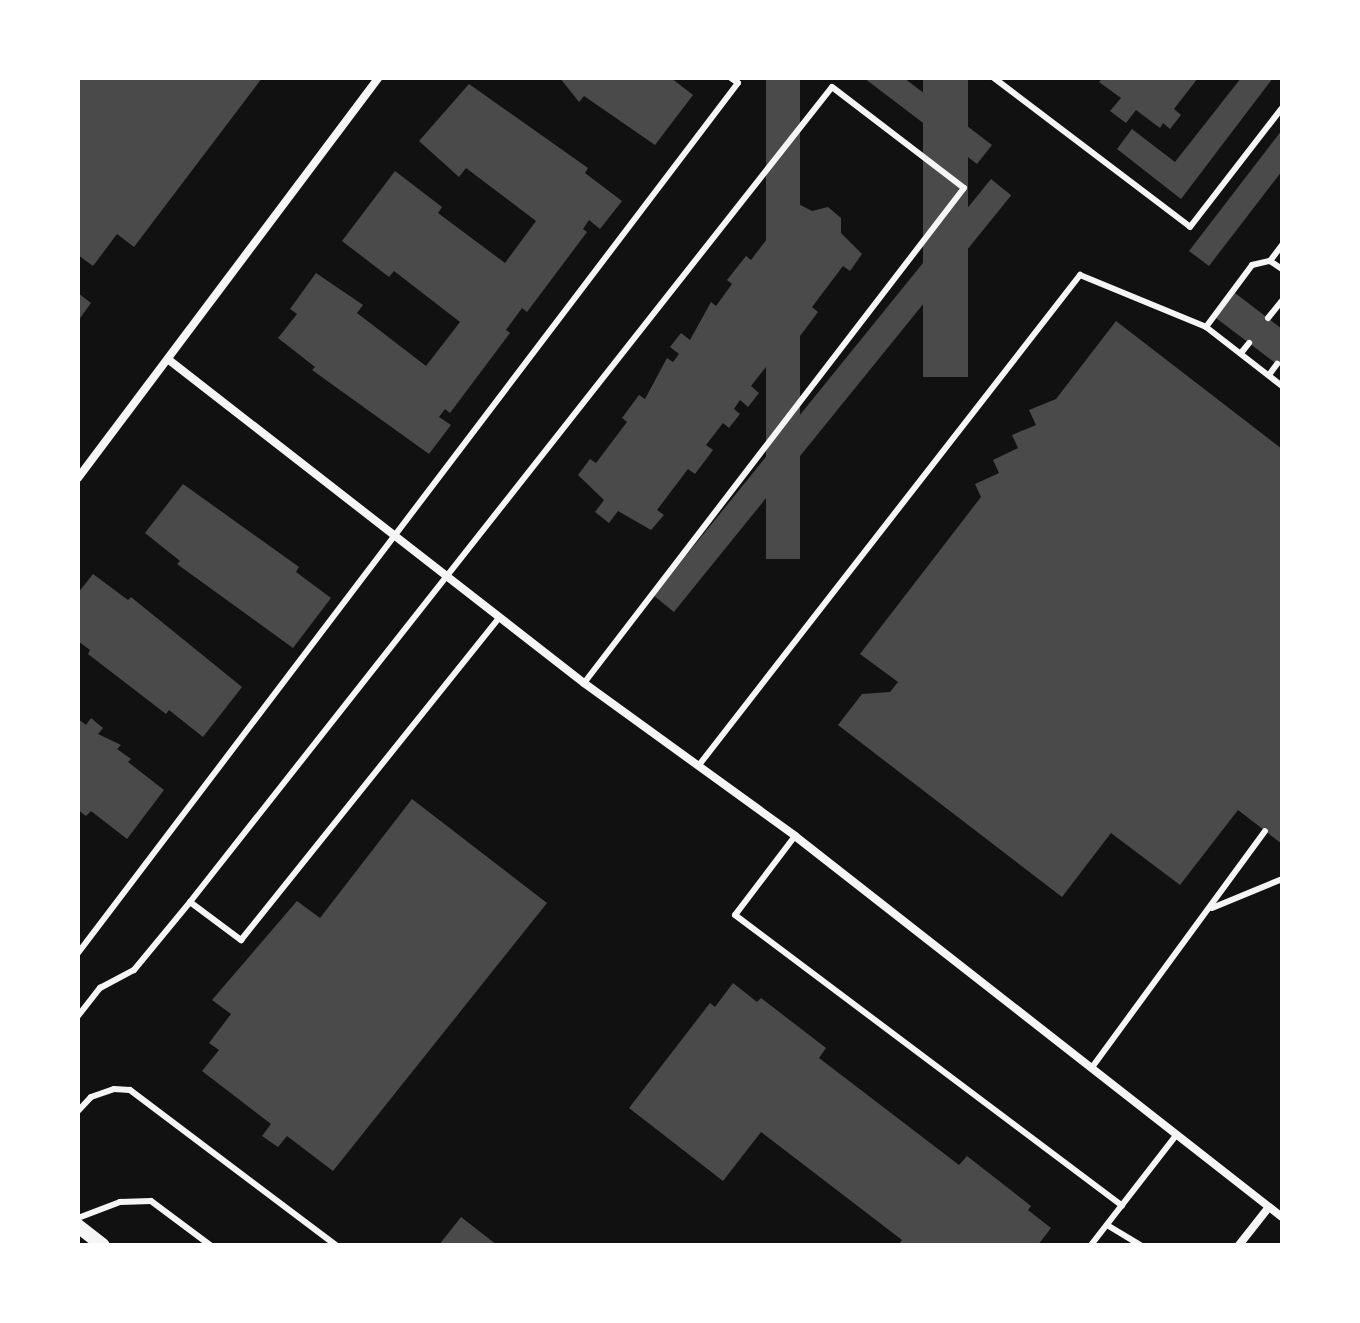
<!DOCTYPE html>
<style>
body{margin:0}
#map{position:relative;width:1360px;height:1323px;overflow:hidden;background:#111;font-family:"Libre Baskerville",serif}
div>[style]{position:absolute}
.building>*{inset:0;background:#4a4a4a;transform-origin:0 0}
.service>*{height:6px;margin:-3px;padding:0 3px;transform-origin:3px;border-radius:3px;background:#f5f5f5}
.minor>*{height:8px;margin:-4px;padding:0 4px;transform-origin:4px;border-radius:4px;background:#f5f5f5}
.tertiary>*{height:14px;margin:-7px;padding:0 7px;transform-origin:7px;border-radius:7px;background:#f5f5f5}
span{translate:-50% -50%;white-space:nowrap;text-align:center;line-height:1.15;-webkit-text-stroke:7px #fff;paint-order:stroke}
.frame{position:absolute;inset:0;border:80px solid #fff;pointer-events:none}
</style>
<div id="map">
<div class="building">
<div style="clip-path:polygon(78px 78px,262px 78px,134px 247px,117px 234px,93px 266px,78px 255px)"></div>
<div style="clip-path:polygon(560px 78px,671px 78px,693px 95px,655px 145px,584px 96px,579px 102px)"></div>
<div style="left:766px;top:78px;width:34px;height:481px"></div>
<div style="clip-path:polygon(864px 78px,904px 78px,992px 145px,977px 164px)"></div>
<div style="left:923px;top:78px;width:45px;height:299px"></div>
<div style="clip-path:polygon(1103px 78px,1198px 78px,1174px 109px,1181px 115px,1170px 129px,1163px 123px,1160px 128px,1136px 110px,1126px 123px,1110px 111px,1121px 98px,1099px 82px)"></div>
<div style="clip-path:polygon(1241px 78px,1273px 78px,1181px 199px,1117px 149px,1132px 129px,1175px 162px)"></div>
<div style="clip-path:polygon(469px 84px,588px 168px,585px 173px,622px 201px,600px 229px,589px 220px,583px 229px,587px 232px,527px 312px,522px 308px,506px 330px,510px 333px,450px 413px,445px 409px,439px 417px,451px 425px,429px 454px,312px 370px,315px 367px,278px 338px,297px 314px,290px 309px,316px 273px,363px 305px,357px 313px,426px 366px,460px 322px,394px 271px,389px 277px,342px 241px,395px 171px,442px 207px,438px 213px,505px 263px,536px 221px,466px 168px,459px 177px,419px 141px)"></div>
<div style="clip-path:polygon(1282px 130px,1282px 171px,1209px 266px,1189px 251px)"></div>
<div style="left:991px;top:179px;width:26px;height:536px;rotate:39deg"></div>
<div style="clip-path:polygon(789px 199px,812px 211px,828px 207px,841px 218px,841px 233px,862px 254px,850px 271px,843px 266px,812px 307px,818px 312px,800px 336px,793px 331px,777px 353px,783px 357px,773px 372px,766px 367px,751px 386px,759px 393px,748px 407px,740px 400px,734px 409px,740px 414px,729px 428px,723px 423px,706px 445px,713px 450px,695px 474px,688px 469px,657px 510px,664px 515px,651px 530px,618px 511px,609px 523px,595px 512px,604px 500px,578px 475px,590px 459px,596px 463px,627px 422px,622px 418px,639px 395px,645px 399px,667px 358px,673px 362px,679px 354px,670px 347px,681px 333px,690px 340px,711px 302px,716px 306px,732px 284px,727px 280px,746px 256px,751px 260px,782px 219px,776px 215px)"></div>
<div style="clip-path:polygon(78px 293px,91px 303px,78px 321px)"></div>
<div style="clip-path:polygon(1235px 293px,1282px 329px,1282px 368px,1216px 318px)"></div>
<div style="clip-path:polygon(1116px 321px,1282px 449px,1282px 844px,1238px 810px,1180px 885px,1111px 833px,1062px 897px,838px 725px,862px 694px,890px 692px,898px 682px,860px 654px,981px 497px,975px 484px,999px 473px,993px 460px,1018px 448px,1012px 435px,1036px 425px,1029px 410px,1056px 399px)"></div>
<div style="clip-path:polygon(183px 484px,299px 567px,296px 572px,331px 598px,293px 648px,177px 564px,180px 561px,145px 533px)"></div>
<div style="clip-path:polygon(93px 574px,128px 600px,131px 597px,242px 687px,203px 737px,169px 710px,166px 714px,88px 654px,90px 650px,78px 641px,78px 593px)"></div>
<div style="clip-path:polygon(91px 718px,103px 728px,98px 734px,121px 745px,117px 749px,131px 759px,128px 762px,164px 790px,127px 839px,91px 811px,86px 816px,78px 810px,78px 719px,86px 725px)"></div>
<div style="clip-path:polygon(412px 799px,547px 903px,333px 1171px,287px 1136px,278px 1147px,262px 1136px,271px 1124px,202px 1071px,219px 1050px,209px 1043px,231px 1014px,212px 1000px,297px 901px,320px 918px)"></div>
<div style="clip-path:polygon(733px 983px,757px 1002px,761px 998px,826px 1048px,819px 1058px,959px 1165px,967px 1156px,1031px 1206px,1028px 1210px,1051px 1228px,1038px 1245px,898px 1245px,902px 1240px,761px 1132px,723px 1181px,629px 1108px,710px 1003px,715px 1007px)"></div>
<div style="clip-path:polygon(461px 1217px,497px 1245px,439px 1245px)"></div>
</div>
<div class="service">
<div style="left:994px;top:78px;width:246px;rotate:37.2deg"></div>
<div style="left:1190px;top:227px;width:150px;rotate:-52.3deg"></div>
<div style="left:1270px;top:261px;width:20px;rotate:-53deg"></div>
<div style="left:1268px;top:318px;width:22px;rotate:-51deg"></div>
<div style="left:1206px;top:327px;width:77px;rotate:-53.4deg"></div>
<div style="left:1252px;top:265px;width:18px;rotate:-13deg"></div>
<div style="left:1270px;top:261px;width:14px;rotate:34deg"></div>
<div style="left:1241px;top:353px;width:13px;rotate:-51deg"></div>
<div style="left:1269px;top:375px;width:14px;rotate:-54deg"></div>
<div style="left:699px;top:765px;width:621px;rotate:-52.13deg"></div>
<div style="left:1080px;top:275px;width:136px;rotate:22.4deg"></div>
<div style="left:1206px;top:327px;width:96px;rotate:37.8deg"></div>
<div style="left:795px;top:836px;width:99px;rotate:127.2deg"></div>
<div style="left:735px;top:915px;width:484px;rotate:36.9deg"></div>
<div style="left:190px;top:902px;width:1037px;rotate:-51.77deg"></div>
<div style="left:832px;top:87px;width:166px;rotate:37.4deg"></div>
<div style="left:964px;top:188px;width:624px;rotate:127.51deg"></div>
<div style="left:1212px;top:908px;width:76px;rotate:-22.5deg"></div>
<div style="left:78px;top:953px;width:1092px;rotate:-52.82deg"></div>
<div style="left:738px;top:83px;width:9px;rotate:-144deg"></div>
<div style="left:78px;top:1016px;width:36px;rotate:-52deg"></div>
<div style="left:100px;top:988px;width:38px;rotate:-28deg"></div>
<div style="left:134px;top:970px;width:88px;rotate:-50.5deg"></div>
<div style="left:190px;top:902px;width:64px;rotate:36.7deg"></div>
<div style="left:241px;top:940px;width:414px;rotate:-51.3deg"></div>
<div style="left:1093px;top:1066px;width:291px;rotate:-53.8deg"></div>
<div style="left:78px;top:1111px;width:19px;rotate:-47deg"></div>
<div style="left:91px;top:1097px;width:24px;rotate:-19deg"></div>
<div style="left:114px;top:1089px;width:16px;rotate:4deg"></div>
<div style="left:130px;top:1090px;width:258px;rotate:37deg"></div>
<div style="left:78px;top:1218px;width:45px;rotate:-20.9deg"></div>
<div style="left:120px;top:1202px;width:31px;rotate:-2deg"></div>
<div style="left:151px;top:1201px;width:74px;rotate:36.7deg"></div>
<div style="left:1107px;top:1225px;width:39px;rotate:31deg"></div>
<div style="left:1091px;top:1245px;width:140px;rotate:-52.2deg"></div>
</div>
<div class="minor">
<div style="left:169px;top:360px;width:526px;rotate:37.89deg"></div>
<div style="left:584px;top:683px;width:261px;rotate:35.9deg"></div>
<div style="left:795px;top:836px;width:618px;rotate:38.04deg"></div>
<div style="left:78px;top:478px;width:500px;rotate:-53.1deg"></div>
<div style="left:1239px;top:1245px;width:48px;rotate:-51.7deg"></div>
</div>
<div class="tertiary">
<div style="left:78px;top:1226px;width:31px;rotate:38deg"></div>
</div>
<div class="frame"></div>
</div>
